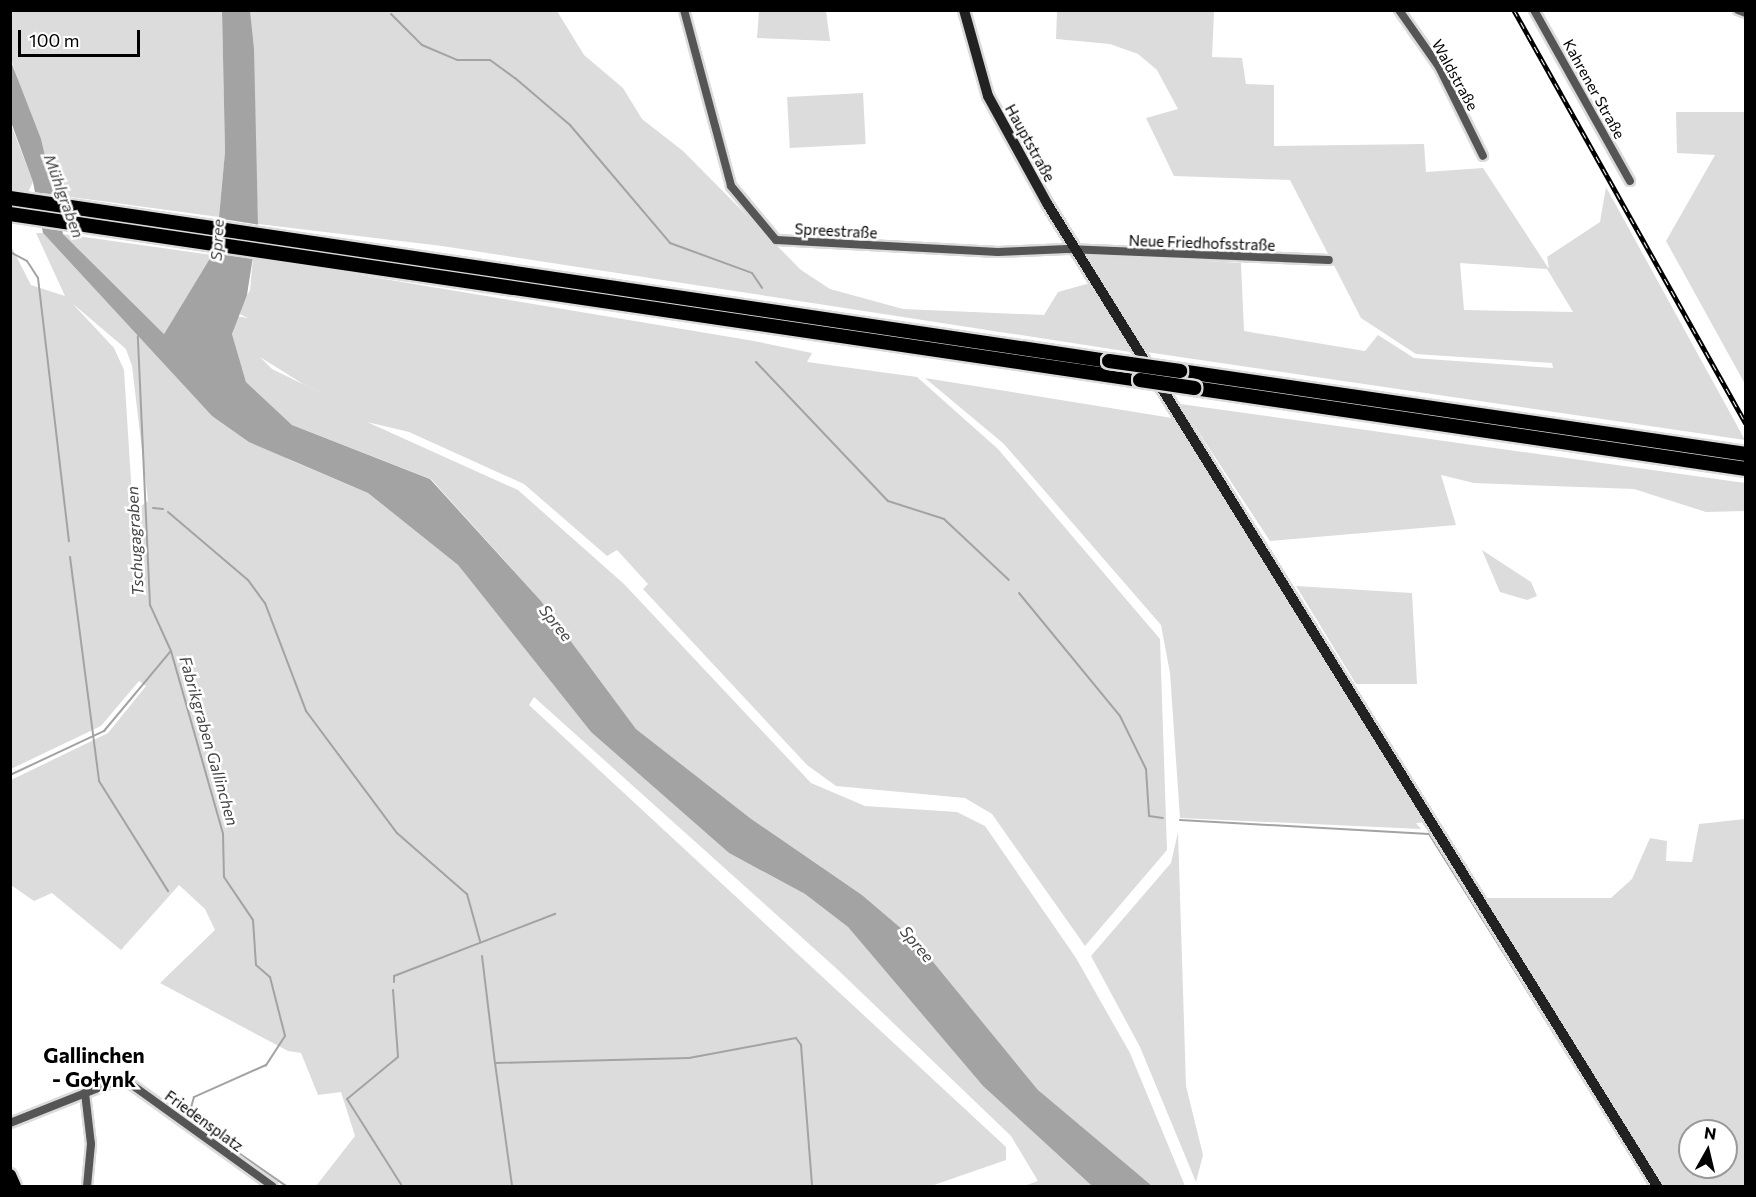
<!DOCTYPE html>
<meta charset="utf-8">
<style>
body{margin:0}
#map{position:relative;width:1756px;height:1197px;overflow:hidden;background:#fff;font-family:Commissioner,sans-serif}
div>[style]{position:absolute}
.green>*{inset:0;background:#dcdcdc;transform-origin:0 0}
.water>*{inset:0;background:#a3a3a3}
.pier>*{inset:0;background:#fff;transform-origin:0 0}
.stream>*{height:2px;margin:-1px;padding:0 1px;transform-origin:1px;border-radius:1px;background:#a3a3a3}
.roads{filter:drop-shadow(2px 0 #dbdbdb) drop-shadow(-2px 0 #dbdbdb) drop-shadow(0 2px #dbdbdb) drop-shadow(0 -2px #dbdbdb)}
.street>*{height:8px;margin:-4px;padding:0 4px;transform-origin:4px;border-radius:4px;background:#555}
.secondary>*{height:10px;margin:-5px;padding:0 5px;transform-origin:5px;border-radius:5px;background:#222}
.primary>*{height:12px;margin:-6px;padding:0 6px;transform-origin:6px;border-radius:6px;background:#000}
.highway>*{height:14px;margin:-7px;padding:0 7px;transform-origin:7px;border-radius:7px;background:#000}
.rail>*{height:4.5px;margin-top:-2.25px;transform-origin:0;background:repeating-linear-gradient(90deg,#fff 0 7px,#000 0 14px);box-sizing:border-box;border-block:2px solid #000}
.bridges{filter:drop-shadow(2px 0 #dbdbdb) drop-shadow(-2px 0 #dbdbdb) drop-shadow(0 2px #dbdbdb) drop-shadow(0 -2px #dbdbdb)}
.highway-bridge>*{height:14px;margin:-7px;padding:0 7px;transform-origin:7px;border-radius:7px;background:#000}
span{translate:-50% -50%;white-space:nowrap;text-align:center;line-height:1.15;-webkit-text-stroke:5px #fff;paint-order:stroke}
.street-label{font-size:15px;color:#000}
.water-label{font-size:16px;color:#444;font-style:italic}
.district-label{font-size:21px;color:#000;font-weight:700}
.frame{position:absolute;inset:0;border:12px solid #000;pointer-events:none}
.north{position:absolute;left:1678px;top:1119px;width:60px;height:60px;box-sizing:border-box;background:#fff;border:2px solid #999;border-radius:50%;rotate:8deg;font-size:16px;font-weight:700;line-height:24px;text-align:center;color:#000}
.north::after{content:'';display:block;margin:auto;width:21px;height:27px;background:#000;clip-path:polygon(50% 0,100% 100%,50% 72%,0 100%)}
.scale{position:absolute;left:18px;top:30px;width:122px;height:27px;box-sizing:border-box;border:3px solid #000;border-top:0;padding-left:8px;font-size:18px;line-height:21px;white-space:nowrap;color:#000;-webkit-text-stroke:4px #fff;paint-order:stroke}
</style>
<div id="map">
<div class="green">
<div style="clip-path:polygon(10px 11px,222px 11px,225px 152px,219px 217px,56px 195px,11px 59px)"></div>
<div style="clip-path:polygon(250px 11px,557px 11px,584px 55px,623px 88px,642px 119px,683px 151px,801px 270px,830px 289px,903px 309px,1044px 315px,1058px 292px,1090px 283px,1137px 353px,442px 246px,258px 224px)"></div>
<div style="clip-path:polygon(759px 11px,826px 11px,830px 41px,757px 38px)"></div>
<div style="clip-path:polygon(evenodd,1057px 11px,1214px 11px,1212px 57px,1242px 58px,1246px 84px,1274px 85px,1274px 146px,1424px 144px,1426px 172px,1483px 168px,1549px 269px,1547px 257px,1600px 222px,1606px 187px,1745px 440px,1146px 352px,1084px 254px,1241px 263px,1244px 331px,1365px 351px,1378px 335px,1414px 358px,1553px 368px,1552px 363px,1416px 354px,1361px 318px,1290px 180px,1174px 176px,1146px 118px,1178px 109px,1157px 70px,1138px 54px,1110px 44px,1056px 39px,1057px 11px,1460px 263px,1547px 269px,1573px 312px,1464px 310px,1460px 263px)"></div>
<div style="left:863px;top:93px;width:51px;height:76px;rotate:87deg"></div>
<div style="clip-path:polygon(1676px 112px,1745px 112px,1745px 384px,1666px 241px,1715px 155px,1677px 153px)"></div>
<div style="clip-path:polygon(10px 122px,33px 182px,28px 192px,11px 189px)"></div>
<div style="clip-path:polygon(evenodd,36px 233px,43px 233px,212px 416px,290px 460px,368px 493px,458px 565px,591px 732px,729px 853px,805px 894px,848px 927px,983px 1086px,1092px 1186px,1024px 1186px,1038px 1181px,1011px 1136px,837px 969px,534px 697px,529px 705px,1006px 1147px,1006px 1160px,931px 1186px,316px 1186px,355px 1136px,341px 1092px,318px 1095px,301px 1053px,288px 1051px,160px 983px,215px 930px,205px 909px,179px 885px,121px 950px,52px 893px,34px 901px,11px 885px,11px 780px,108px 733px,146px 686px,139px 681px,101px 726px,11px 769px,10px 244px,31px 285px,65px 296px,36px 233px,72px 303px,126px 349px,132px 366px,148px 501px,133px 512px,124px 370px,114px 348px,72px 303px)"></div>
<div style="clip-path:polygon(63px 234px,212px 255px,164px 334px)"></div>
<div style="clip-path:polygon(evenodd,253px 257px,754px 341px,812px 353px,807px 362px,917px 377px,998px 449px,1160px 639px,1167px 850px,1085px 946px,992px 814px,965px 798px,836px 786px,807px 765px,643px 589px,648px 584px,617px 550px,607px 556px,524px 484px,409px 432px,367px 422px,518px 490px,624px 584px,811px 783px,865px 806px,957px 812px,985px 826px,1076px 958px,1130px 1053px,1185px 1186px,1152px 1186px,1128px 1171px,1038px 1090px,916px 941px,862px 895px,750px 818px,636px 729px,541px 601px,431px 479px,292px 425px,246px 382px,232px 334px,236px 316px,248px 318px,237px 313px,250px 290px,253px 257px,260px 357px,303px 384px,329px 397px,272px 369px,260px 357px)"></div>
<div style="clip-path:polygon(925px 378px,1172px 418px,1427px 822px,1416px 823px,1421px 829px,1180px 818px,1170px 673px,1161px 625px,1004px 444px)"></div>
<div style="clip-path:polygon(1180px 404px,1745px 483px,1745px 511px,1706px 512px,1634px 489px,1474px 483px,1441px 475px,1456px 525px,1270px 541px)"></div>
<div style="clip-path:polygon(1482px 550px,1531px 582px,1537px 596px,1527px 600px,1500px 592px)"></div>
<div style="clip-path:polygon(1296px 586px,1412px 593px,1417px 684px,1356px 684px)"></div>
<div style="clip-path:polygon(evenodd,1745px 819px,1745px 1186px,1664px 1186px,1487px 898px,1611px 898px,1632px 879px,1650px 838px,1667px 841px,1666px 861px,1692px 862px,1699px 824px,1745px 819px,1690px 1131px,1726px 1131px,1726px 1167px,1690px 1167px,1690px 1131px)"></div>
<div style="clip-path:polygon(1178px 832px,1186px 1086px,1203px 1155px,1196px 1182px,1140px 1047px,1091px 956px,1171px 863px)"></div>
</div>
<div class="water">
<div style="clip-path:polygon(222px 11px,250px 11px,254px 49px,258px 224px,247px 295px,232px 334px,246px 382px,292px 425px,430px 479px,541px 601px,636px 729px,750px 818px,862px 895px,916px 941px,1038px 1090px,1152px 1186px,1092px 1186px,983px 1086px,848px 927px,805px 894px,729px 853px,591px 732px,458px 565px,368px 493px,249px 442px,212px 416px,43px 233px,33px 182px,11px 122px,10px 59px,41px 139px,63px 234px,164px 334px,212px 255px,219px 217px,225px 152px)"></div>
</div>
<div class="pier">
<div style="clip-path:polygon(32px 192px,59px 195px,65px 229px,38px 225px)"></div>
<div style="left:216px;top:218px;width:46px;height:33px;rotate:9deg"></div>
</div>
<div class="stream">
<div style="left:391px;top:14px;width:44px;rotate:45deg"></div>
<div style="left:422px;top:45px;width:38px;rotate:23deg"></div>
<div style="left:457px;top:60px;width:33px"></div>
<div style="left:490px;top:60px;width:31px;rotate:36deg"></div>
<div style="left:515px;top:78px;width:72px;rotate:40.5deg"></div>
<div style="left:570px;top:125px;width:155px;rotate:49.7deg"></div>
<div style="left:670px;top:243px;width:87px;rotate:20.1deg"></div>
<div style="left:752px;top:273px;width:18px;rotate:56deg"></div>
<div style="left:10px;top:252px;width:19px;rotate:28deg"></div>
<div style="left:27px;top:261px;width:20px;rotate:57deg"></div>
<div style="left:38px;top:278px;width:265px;rotate:83.3deg"></div>
<div style="left:756px;top:362px;width:192px;rotate:46.5deg"></div>
<div style="left:888px;top:501px;width:59px;rotate:17.8deg"></div>
<div style="left:944px;top:519px;width:89px;rotate:43.2deg"></div>
<div style="left:153px;top:508px;width:10px;rotate:6deg"></div>
<div style="left:168px;top:512px;width:105px;rotate:40.4deg"></div>
<div style="left:248px;top:580px;width:29px;rotate:54deg"></div>
<div style="left:265px;top:603px;width:116px;rotate:69.2deg"></div>
<div style="left:306px;top:711px;width:152px;rotate:53.3deg"></div>
<div style="left:397px;top:833px;width:93px;rotate:41.1deg"></div>
<div style="left:467px;top:894px;width:49px;rotate:74.5deg"></div>
<div style="left:70px;top:557px;width:226px;rotate:82.6deg"></div>
<div style="left:99px;top:781px;width:130px;rotate:57.9deg"></div>
<div style="left:1019px;top:593px;width:159px;rotate:50.6deg"></div>
<div style="left:1120px;top:716px;width:59px;rotate:63.9deg"></div>
<div style="left:1146px;top:769px;width:47px;rotate:86.3deg"></div>
<div style="left:1149px;top:816px;width:14px;rotate:8deg"></div>
<div style="left:171px;top:651px;width:190px;rotate:74.1deg"></div>
<div style="left:223px;top:834px;width:43px;rotate:88.7deg"></div>
<div style="left:224px;top:877px;width:52px;rotate:56deg"></div>
<div style="left:253px;top:920px;width:45px;rotate:86.2deg"></div>
<div style="left:256px;top:965px;width:18px;rotate:41deg"></div>
<div style="left:270px;top:977px;width:61px;rotate:75.7deg"></div>
<div style="left:285px;top:1036px;width:35px;rotate:123deg"></div>
<div style="left:266px;top:1065px;width:79px;rotate:156deg"></div>
<div style="left:194px;top:1097px;width:15px;rotate:106deg"></div>
<div style="left:190px;top:1111px;width:12px;rotate:70deg"></div>
<div style="left:194px;top:1122px;width:112px;rotate:34.8deg"></div>
<div style="left:10px;top:775px;width:104px;rotate:-25.1deg"></div>
<div style="left:104px;top:731px;width:104px;rotate:-50.1deg"></div>
<div style="left:171px;top:651px;width:51px;rotate:-114.5deg"></div>
<div style="left:150px;top:605px;width:269px;rotate:-92.6deg"></div>
<div style="left:1180px;top:820px;width:249px;rotate:3.2deg"></div>
<div style="left:1429px;top:834px;width:416px;rotate:57.9deg"></div>
<div style="left:482px;top:956px;width:108px;rotate:83.1deg"></div>
<div style="left:495px;top:1063px;width:194px;rotate:-1.5deg"></div>
<div style="left:689px;top:1058px;width:109px;rotate:-10.6deg"></div>
<div style="left:796px;top:1038px;width:9px;rotate:54deg"></div>
<div style="left:801px;top:1045px;width:141px;rotate:85.5deg"></div>
<div style="left:394px;top:982px;width:6px;rotate:-90deg"></div>
<div style="left:394px;top:976px;width:173px;rotate:-21.1deg"></div>
<div style="left:393px;top:990px;width:67px;rotate:85.7deg"></div>
<div style="left:398px;top:1057px;width:66px;rotate:140.5deg"></div>
<div style="left:347px;top:1099px;width:103px;rotate:57.7deg"></div>
<div style="left:495px;top:1063px;width:124px;rotate:82.1deg"></div>
</div>
<div class="roads">
<div class="street">
<div style="left:684px;top:10px;width:182px;rotate:75deg"></div>
<div style="left:731px;top:186px;width:70px;rotate:50.2deg"></div>
<div style="left:776px;top:240px;width:222px;rotate:3.1deg"></div>
<div style="left:998px;top:252px;width:69px;rotate:-2.5deg"></div>
<div style="left:1067px;top:249px;width:262px;rotate:2.4deg"></div>
<div style="left:1399px;top:10px;width:70px;rotate:54.9deg"></div>
<div style="left:1439px;top:67px;width:99px;rotate:63.7deg"></div>
<div style="left:1534px;top:10px;width:196px;rotate:60.7deg"></div>
<div style="left:1738px;top:10px;width:9px;rotate:21deg"></div>
<div style="left:85px;top:1093px;width:51px;rotate:83.3deg"></div>
<div style="left:91px;top:1144px;width:42px;rotate:95.4deg"></div>
<div style="left:10px;top:1123px;width:105px;rotate:-21.7deg"></div>
<div style="left:108px;top:1084px;width:20px;rotate:-6deg"></div>
<div style="left:128px;top:1082px;width:178px;rotate:35.8deg"></div>
</div>
<div class="secondary">
<div style="left:964px;top:10px;width:89px;rotate:74.4deg"></div>
<div style="left:988px;top:96px;width:124px;rotate:61.2deg"></div>
<div style="left:1048px;top:205px;width:1155px;rotate:58.17deg"></div>
</div>
<div class="primary">
<div style="left:10px;top:1175px;width:12px;rotate:66deg"></div>
</div>
<div class="highway">
<div style="left:10px;top:198px;width:1111px;rotate:8.44deg"></div>
<div style="left:10px;top:214px;width:1142px;rotate:8.36deg"></div>
<div style="left:1180px;top:371px;width:572px;rotate:8.34deg"></div>
<div style="left:1194px;top:388px;width:558px;rotate:8.35deg"></div>
</div>
</div>
<div class="rail">
<div style="left:1514px;top:10px;width:474px;rotate:60.7deg"></div>
</div>
<div class="bridges">
<div class="highway-bridge">
<div style="left:1109px;top:361px;width:72px;rotate:8deg"></div>
<div style="left:1140px;top:380px;width:55px;rotate:8.4deg"></div>
</div>
</div>
<div class="street-label">
<span style="left:1455px;top:75px;rotate:61deg">Waldstraße</span>
<span style="left:1594px;top:89px;rotate:61deg">Kahrener Straße</span>
<span style="left:1030px;top:143px;rotate:61deg">Hauptstraße</span>
<span style="left:836px;top:231px;rotate:3deg">Spreestraße</span>
<span style="left:1202px;top:243px;rotate:2deg">Neue Friedhofsstraße</span>
<span style="left:204px;top:1121px;rotate:36deg">Friedensplatz</span>
</div>
<div class="water-label">
<span style="left:64px;top:196px;rotate:70deg">Mühlgraben</span>
<span style="left:217px;top:240px;rotate:-87deg">Spree</span>
<span style="left:135px;top:541px;rotate:-93deg">Tschugagraben</span>
<span style="left:556px;top:623px;rotate:51deg">Spree</span>
<span style="left:209px;top:741px;rotate:74deg">Fabrikgraben Gallinchen</span>
<span style="left:917px;top:944px;rotate:49deg">Spree</span>
</div>
<div class="district-label">
<span style="left:94px;top:1067px">Gallinchen<br>- Gołynk</span>
</div>
<div class="frame"></div>
<div class="north">N</div>
<div class="scale">100 m</div>
</div>
